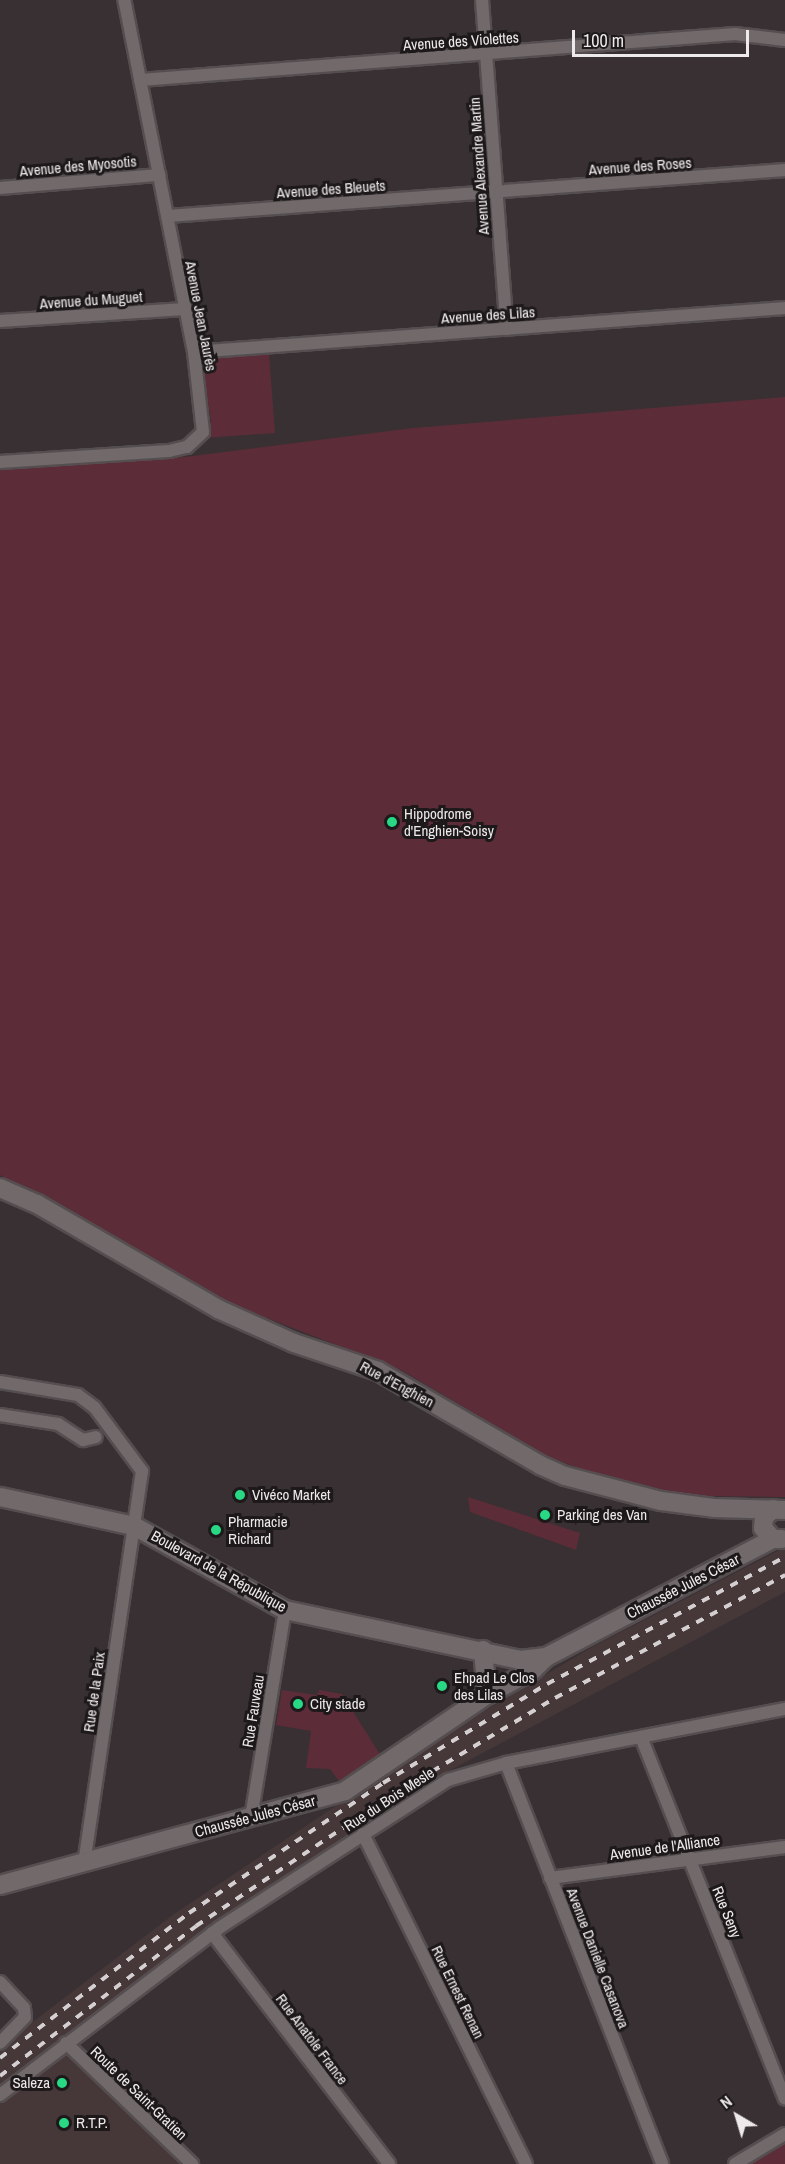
<!DOCTYPE html>
<meta charset="utf-8">
<style>
body{margin:0}
#map{position:relative;width:785px;height:2164px;overflow:hidden;background:#383032;font-family:"Archivo Narrow",sans-serif}
div>[style]{position:absolute}
.built>*{inset:0;background:#463739}
.green>*{inset:0;background:#5c2d38}
.roads{filter:drop-shadow(2px 0 #554e50) drop-shadow(-2px 0 #554e50) drop-shadow(0 2px #554e50) drop-shadow(0 -2px #554e50)}
.street>*{height:12px;margin:-6px;padding:0 6px;transform-origin:6px;border-radius:6px;background:#71696a}
.secondary>*{height:18px;margin:-9px;padding:0 9px;transform-origin:9px;border-radius:9px;background:#71696a}
.rail>*{height:4px;margin-top:-2px;transform-origin:0;background:repeating-linear-gradient(90deg,#d4cfd0 0 8px,transparent 0 16px)}
.dots>*{width:16px;height:16px;translate:-50% -50%;box-sizing:border-box;border:3px solid #1d191a;border-radius:50%}
span{translate:-50% -50%;white-space:nowrap;text-align:center;line-height:1.15;-webkit-text-stroke:6px #1d191a;paint-order:stroke}
.street-label{font-size:15px;color:#eee9ea}
.poi-label{font-size:15px;color:#eee9ea}
.left{translate:0 -50%;text-align:left}
.right{translate:-100% -50%;text-align:right}
.north{position:absolute;left:707px;top:2086px;width:60px;height:60px;-webkit-text-stroke:4px #1d191a;paint-order:stroke;rotate:322deg;font-size:16px;font-weight:700;line-height:24px;text-align:center;color:#eee9ea}
.north::after{content:'';display:block;margin:auto;width:21px;height:27px;background:#eee9ea;clip-path:polygon(50% 0,100% 100%,50% 72%,0 100%)}
.scale{position:absolute;left:572px;top:30px;width:177px;height:27px;box-sizing:border-box;border:3px solid #eee9ea;border-top:0;padding-left:8px;font-size:18px;line-height:21px;white-space:nowrap;color:#eee9ea;-webkit-text-stroke:4px #1d191a;paint-order:stroke}
</style>
<div id="map">
<div class="built">
<div style="clip-path:polygon(785px 1547px,785px 1592px,447px 1772px,178px 1949px,56px 2044px,182px 2164px,0 2164px,0 2047px,174px 1914px,430px 1743px,594px 1646px)"></div>
</div>
<div class="green">
<div style="clip-path:polygon(269px 354px,275px 433px,205px 438px,211px 421px,202px 364px,207px 358px)"></div>
<div style="clip-path:polygon(785px 397px,785px 1497px,702px 1496px,658px 1490px,588px 1472px,547px 1456px,401px 1370px,228px 1303px,0 1175px,0 468px,184px 457px,413px 428px)"></div>
<div style="clip-path:polygon(468px 1497px,580px 1533px,576px 1550px,470px 1512px)"></div>
<div style="clip-path:polygon(282px 1690px,317px 1695px,319px 1690px,342px 1694px,381px 1756px,342px 1785px,330px 1769px,306px 1768px,311px 1731px,276px 1725px)"></div>
<div style="clip-path:polygon(785px 2140px,785px 2164px,745px 2164px)"></div>
</div>
<div class="roads">
<div class="street">
<div style="left:482px;top:0;width:330px;rotate:85.7deg"></div>
<div style="left:140px;top:80px;width:597px;rotate:-4.42deg"></div>
<div style="left:735px;top:34px;width:50px;rotate:6.8deg"></div>
<div style="left:0;top:188px;width:160px;rotate:-4.7deg"></div>
<div style="left:168px;top:216px;width:619px;rotate:-4.26deg"></div>
<div style="left:0;top:321px;width:185px;rotate:-3.7deg"></div>
<div style="left:194px;top:352px;width:593px;rotate:-4.26deg"></div>
<div style="left:0;top:462px;width:169px;rotate:-3.7deg"></div>
<div style="left:169px;top:451px;width:18px;rotate:-13deg"></div>
<div style="left:187px;top:447px;width:22px;rotate:-43deg"></div>
<div style="left:203px;top:432px;width:81px;rotate:-96.4deg"></div>
<div style="left:194px;top:352px;width:359px;rotate:-101.2deg"></div>
<div style="left:0;top:1382px;width:79px;rotate:9.5deg"></div>
<div style="left:78px;top:1395px;width:21px;rotate:37deg"></div>
<div style="left:95px;top:1408px;width:79px;rotate:53.3deg"></div>
<div style="left:142px;top:1471px;width:396px;rotate:98.4deg"></div>
<div style="left:0;top:1415px;width:59px;rotate:8.8deg"></div>
<div style="left:58px;top:1424px;width:30px;rotate:33deg"></div>
<div style="left:83px;top:1440px;width:13px;rotate:-13deg"></div>
<div style="left:641px;top:1737px;width:389px;rotate:68.3deg"></div>
<div style="left:506px;top:1763px;width:430px;rotate:68.7deg"></div>
<div style="left:251px;top:1818px;width:211px;rotate:-80.7deg"></div>
<div style="left:363px;top:1834px;width:368px;rotate:63.7deg"></div>
<div style="left:550px;top:1878px;width:237px;rotate:-7.5deg"></div>
<div style="left:212px;top:1933px;width:291px;rotate:52.5deg"></div>
<div style="left:0;top:1982px;width:35px;rotate:47deg"></div>
<div style="left:24px;top:2008px;width:9px;rotate:84deg"></div>
<div style="left:25px;top:2017px;width:36px;rotate:134deg"></div>
<div style="left:66px;top:2043px;width:175px;rotate:43.8deg"></div>
<div style="left:0;top:2095px;width:275px;rotate:-37.3deg"></div>
<div style="left:219px;top:1928px;width:273px;rotate:-32.9deg"></div>
<div style="left:448px;top:1780px;width:60px;rotate:-16.3deg"></div>
<div style="left:506px;top:1763px;width:284px;rotate:-11deg"></div>
<div style="left:735px;top:2164px;width:58px;rotate:-31deg"></div>
</div>
<div class="secondary">
<div style="left:0;top:1188px;width:40px;rotate:23.4deg"></div>
<div style="left:37px;top:1204px;width:209px;rotate:30.1deg"></div>
<div style="left:218px;top:1309px;width:83px;rotate:24.1deg"></div>
<div style="left:294px;top:1343px;width:89px;rotate:18.4deg"></div>
<div style="left:378px;top:1371px;width:187px;rotate:30.1deg"></div>
<div style="left:540px;top:1465px;width:27px;rotate:24deg"></div>
<div style="left:565px;top:1476px;width:99px;rotate:14.6deg"></div>
<div style="left:661px;top:1501px;width:53px;rotate:7.5deg"></div>
<div style="left:714px;top:1508px;width:71px;rotate:1.6deg"></div>
<div style="left:0;top:1497px;width:137px;rotate:12.2deg"></div>
<div style="left:134px;top:1526px;width:173px;rotate:29.1deg"></div>
<div style="left:285px;top:1610px;width:240px;rotate:12deg"></div>
<div style="left:520px;top:1660px;width:26px;rotate:-7deg"></div>
<div style="left:773px;top:1509px;width:12px;rotate:138deg"></div>
<div style="left:764px;top:1517px;width:11px;rotate:95deg"></div>
<div style="left:763px;top:1528px;width:15px;rotate:48deg"></div>
<div style="left:773px;top:1539px;width:9px"></div>
<div style="left:483px;top:1650px;width:45px;rotate:84.9deg"></div>
<div style="left:0;top:1885px;width:358px;rotate:-15.2deg"></div>
<div style="left:345px;top:1791px;width:171px;rotate:-34.1deg"></div>
<div style="left:487px;top:1695px;width:52px;rotate:-28.5deg"></div>
<div style="left:533px;top:1670px;width:18px;rotate:-45deg"></div>
<div style="left:546px;top:1657px;width:256px;rotate:-27.5deg"></div>
</div>
</div>
<div class="rail">
<div style="left:0;top:2058px;width:238px;rotate:-37.5deg"></div>
<div style="left:189px;top:1913px;width:234px;rotate:-33.8deg"></div>
<div style="left:383px;top:1783px;width:192px;rotate:-31.1deg"></div>
<div style="left:547px;top:1684px;width:270px;rotate:-28.1deg"></div>
<div style="left:0;top:2076px;width:247px;rotate:-37.4deg"></div>
<div style="left:196px;top:1926px;width:234px;rotate:-33.7deg"></div>
<div style="left:391px;top:1796px;width:191px;rotate:-30.9deg"></div>
<div style="left:555px;top:1698px;width:261px;rotate:-28.1deg"></div>
</div>
<div class="dots">
<div style="left:392px;top:822px;background:#28d885"></div>
<div style="left:240px;top:1495px;background:#28d885"></div>
<div style="left:545px;top:1515px;background:#28d885"></div>
<div style="left:216px;top:1530px;background:#28d885"></div>
<div style="left:442px;top:1686px;background:#28d885"></div>
<div style="left:298px;top:1704px;background:#28d885"></div>
<div style="left:62px;top:2083px;background:#28d885"></div>
<div style="left:64px;top:2123px;background:#28d885"></div>
</div>
<div class="street-label">
<span style="left:461px;top:41px;rotate:-4deg">Avenue des Violettes</span>
<span style="left:78px;top:166px;rotate:-5deg">Avenue des Myosotis</span>
<span style="left:479px;top:166px;rotate:-94deg">Avenue Alexandre Martin</span>
<span style="left:640px;top:166px;rotate:-4deg">Avenue des Roses</span>
<span style="left:331px;top:189px;rotate:-4deg">Avenue des Bleuets</span>
<span style="left:91px;top:300px;rotate:-4deg">Avenue du Muguet</span>
<span style="left:488px;top:315px;rotate:-4deg">Avenue des Lilas</span>
<span style="left:201px;top:316px;rotate:79deg">Avenue Jean Jaurès</span>
<span style="left:397px;top:1384px;rotate:28deg">Rue d'Enghien</span>
<span style="left:219px;top:1571px;rotate:29deg">Boulevard de la République</span>
<span style="left:683px;top:1586px;rotate:-27deg">Chaussée Jules César</span>
<span style="left:94px;top:1692px;rotate:-82deg">Rue de la Paix</span>
<span style="left:253px;top:1711px;rotate:-81deg">Rue Fauveau</span>
<span style="left:389px;top:1799px;rotate:-33deg">Rue du Bois Mesle</span>
<span style="left:255px;top:1816px;rotate:-15deg">Chaussée Jules César</span>
<span style="left:665px;top:1847px;rotate:-8deg">Avenue de l'Alliance</span>
<span style="left:727px;top:1912px;rotate:68deg">Rue Seny</span>
<span style="left:598px;top:1958px;rotate:69deg">Avenue Danielle Casanova</span>
<span style="left:458px;top:1992px;rotate:64deg">Rue Ernest Renan</span>
<span style="left:312px;top:2039px;rotate:53deg">Rue Anatole France</span>
<span style="left:139px;top:2093px;rotate:44deg">Route de Saint-Gratien</span>
</div>
<div class="poi-label">
<span class="left" style="left:404px;top:822px">Hippodrome<br>d'Enghien-Soisy</span>
<span class="left" style="left:252px;top:1495px">Vivéco Market</span>
<span class="left" style="left:557px;top:1515px">Parking des Van</span>
<span class="left" style="left:228px;top:1530px">Pharmacie<br>Richard</span>
<span class="left" style="left:454px;top:1686px">Ehpad Le Clos<br>des Lilas</span>
<span class="left" style="left:310px;top:1704px">City stade</span>
<span class="right" style="left:50px;top:2083px">Saleza</span>
<span class="left" style="left:76px;top:2123px">R.T.P.</span>
</div>
<div class="north">N</div>
<div class="scale">100 m</div>
</div>
